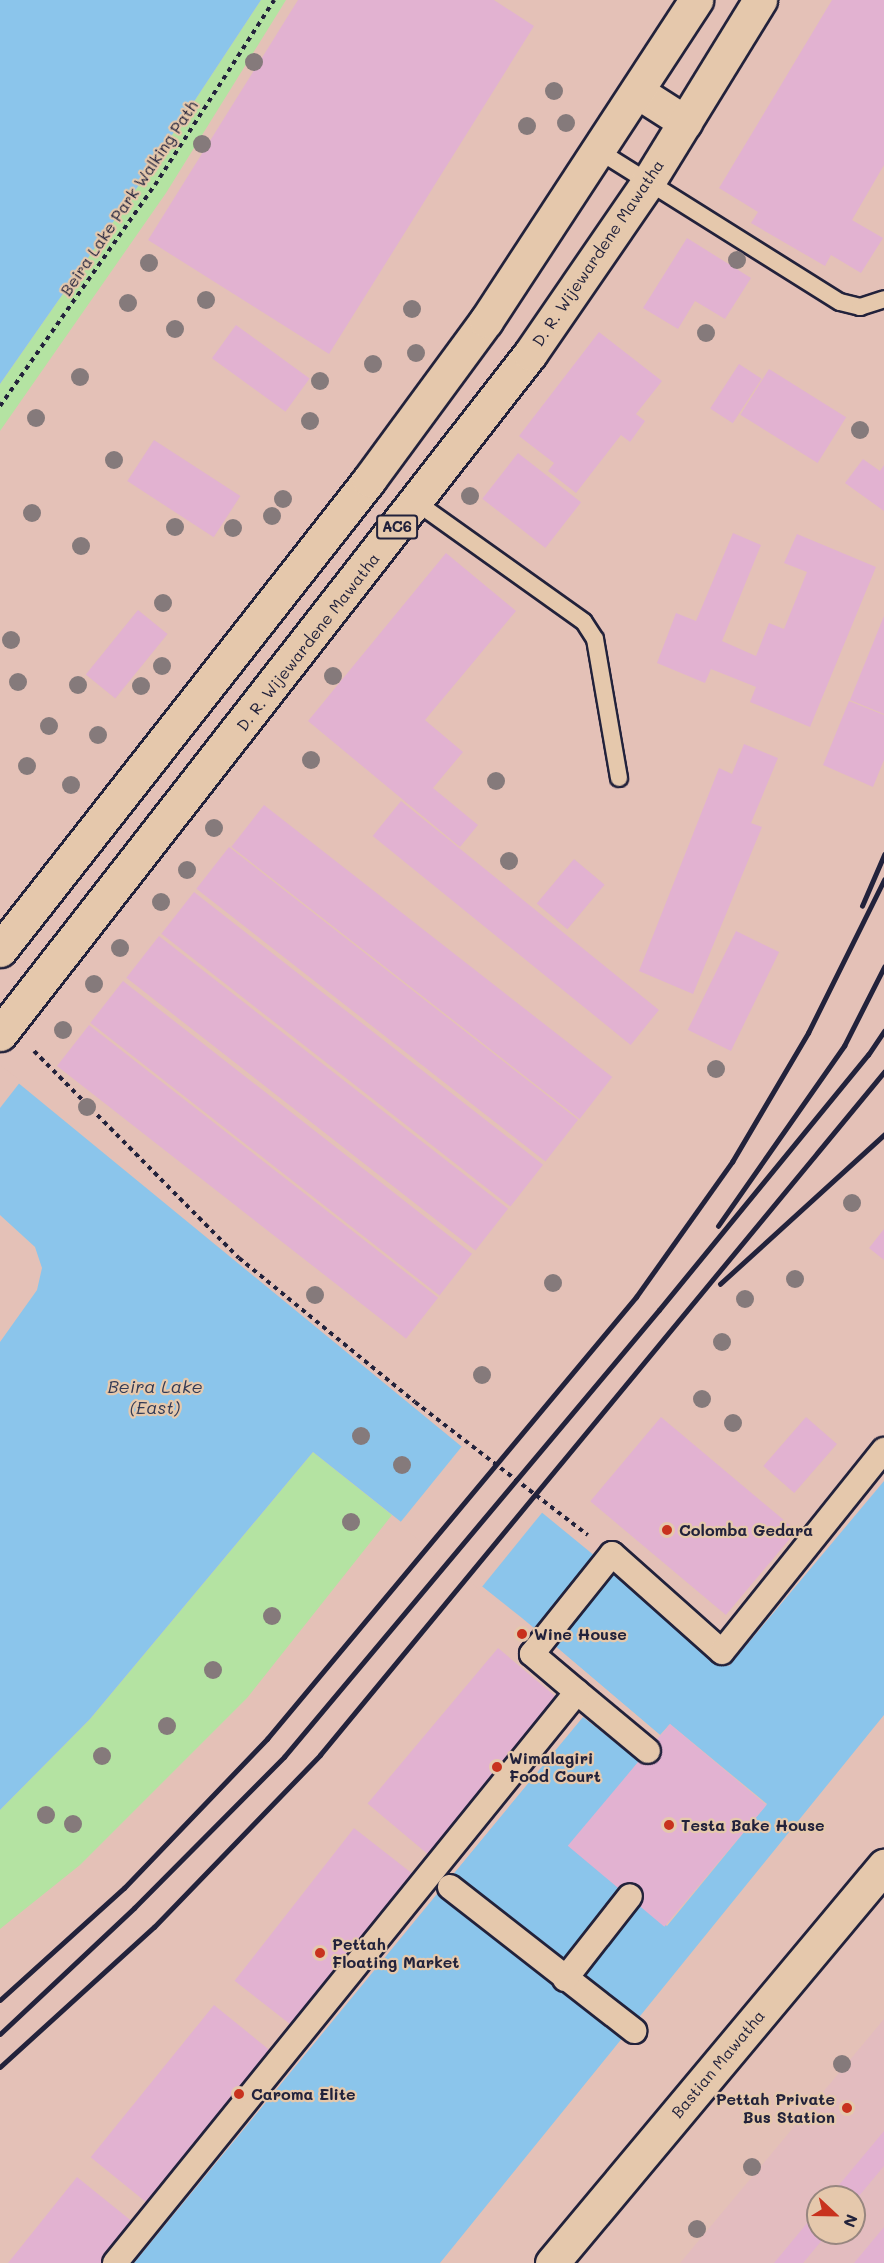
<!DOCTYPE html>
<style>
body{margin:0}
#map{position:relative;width:884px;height:2263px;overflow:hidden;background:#e4c1b7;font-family:Mali,sans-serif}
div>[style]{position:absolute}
.built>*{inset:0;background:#e3bcbf}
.green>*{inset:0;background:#b4e3a2}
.water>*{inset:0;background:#8bc5eb}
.pier>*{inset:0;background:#e4c1b7;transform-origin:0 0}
.building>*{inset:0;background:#e2b2d1;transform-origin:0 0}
.path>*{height:4px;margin-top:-2px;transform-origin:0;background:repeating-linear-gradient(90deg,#22223b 0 4.5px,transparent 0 9px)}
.roads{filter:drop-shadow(2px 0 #22223b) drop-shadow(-2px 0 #22223b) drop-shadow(0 2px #22223b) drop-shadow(0 -2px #22223b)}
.service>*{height:16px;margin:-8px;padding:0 8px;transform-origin:8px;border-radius:8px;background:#e5c8ac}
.pedestrian>*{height:24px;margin:-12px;padding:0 12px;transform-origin:12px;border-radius:12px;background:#e5c8ac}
.tertiary>*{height:33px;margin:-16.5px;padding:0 16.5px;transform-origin:16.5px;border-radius:16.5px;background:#e5c8ac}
.primary>*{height:33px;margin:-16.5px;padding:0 16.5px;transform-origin:16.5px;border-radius:16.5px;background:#e5c8ac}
.rail>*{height:4.5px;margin:-2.25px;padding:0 2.25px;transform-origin:2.25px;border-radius:2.25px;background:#22223b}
.trees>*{width:18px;height:18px;margin:-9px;border-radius:50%;background:#857a7b}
.dots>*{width:16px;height:16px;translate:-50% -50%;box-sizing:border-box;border:3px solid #e5c8ac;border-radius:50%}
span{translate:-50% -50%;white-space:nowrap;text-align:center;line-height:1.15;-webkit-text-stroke:4.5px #e5c8ac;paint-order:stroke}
.shield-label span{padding:2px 4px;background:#e5c8ac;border:2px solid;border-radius:4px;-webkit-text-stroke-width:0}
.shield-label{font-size:15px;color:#22223b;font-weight:700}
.street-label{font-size:16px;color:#22223b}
.poi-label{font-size:16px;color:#22223b;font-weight:700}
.left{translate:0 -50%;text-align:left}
.right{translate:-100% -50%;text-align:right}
.water-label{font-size:18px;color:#323a55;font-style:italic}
.north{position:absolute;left:806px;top:2185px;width:60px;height:60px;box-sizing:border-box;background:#e5c8ac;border:2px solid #97867f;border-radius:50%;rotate:112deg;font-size:16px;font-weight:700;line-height:24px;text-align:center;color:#22223b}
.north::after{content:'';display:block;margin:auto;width:21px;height:27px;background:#c8321e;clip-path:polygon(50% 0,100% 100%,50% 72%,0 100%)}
</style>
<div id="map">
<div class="built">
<div style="clip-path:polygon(evenodd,884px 2019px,884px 2263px,680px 2263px,884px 2019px,818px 2197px,854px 2197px,854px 2233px,818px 2233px,818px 2197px)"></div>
</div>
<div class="green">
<div style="clip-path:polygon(261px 0,286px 0,166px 193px,0 431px,0 384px,143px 179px)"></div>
<div style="clip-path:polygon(313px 1452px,392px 1515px,247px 1698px,80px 1865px,0 1929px,0 1810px,90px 1719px)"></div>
</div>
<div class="water">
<div style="clip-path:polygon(0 0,261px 0,143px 179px,0 384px)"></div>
<div style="clip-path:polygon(0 1068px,729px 1666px,884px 1481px,884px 1715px,440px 2263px,134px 2263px,583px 1716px,640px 1761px,630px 1896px,669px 1725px,661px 1736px,522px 1618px,313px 1452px,90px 1719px,0 1810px,0 1342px,37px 1290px,42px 1268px,35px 1247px,0 1215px)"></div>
</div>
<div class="pier">
<div style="clip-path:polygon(0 1065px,21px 1081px,0 1108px)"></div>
<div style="left:463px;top:1445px;width:104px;height:102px;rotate:39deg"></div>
<div style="clip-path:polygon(522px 1618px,660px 1735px,670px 1724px,767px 1804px,667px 1926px,570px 1847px,639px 1761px,583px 1717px,131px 2263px,450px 1870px,582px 1714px,642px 1759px,659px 1738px)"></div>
</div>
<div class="building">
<div style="clip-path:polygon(298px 0,494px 0,534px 26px,329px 354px,148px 240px)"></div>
<div style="clip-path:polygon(832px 0,884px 0,884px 165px,852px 220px,883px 238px,861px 273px,831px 255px,825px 266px,751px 223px,758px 212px,719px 188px)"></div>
<div style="clip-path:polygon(687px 238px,751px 278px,725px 319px,695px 301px,678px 329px,643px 308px)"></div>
<div style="left:236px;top:325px;width:91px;height:41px;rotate:36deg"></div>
<div style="clip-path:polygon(599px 332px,662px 381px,636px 414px,645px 421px,630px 442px,621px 435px,576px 493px,548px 471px,554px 463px,519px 436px)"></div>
<div style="left:739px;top:364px;width:27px;height:53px;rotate:33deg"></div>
<div style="left:769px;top:369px;width:91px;height:54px;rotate:32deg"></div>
<div style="left:154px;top:440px;width:103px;height:49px;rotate:33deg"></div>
<div style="left:518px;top:453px;width:80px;height:58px;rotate:38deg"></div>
<div style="clip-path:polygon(863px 459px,880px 471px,884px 465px,884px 511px,845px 483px)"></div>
<div style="clip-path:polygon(733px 533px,761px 545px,722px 641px,756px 656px,769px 623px,784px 629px,807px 572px,784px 563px,797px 534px,876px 567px,810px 727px,750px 702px,756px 687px,711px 669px,705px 683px,657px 663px,676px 613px,696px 621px)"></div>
<div style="clip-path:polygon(446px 553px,516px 611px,425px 720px,463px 752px,433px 788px,478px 825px,460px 847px,308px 721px)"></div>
<div style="left:138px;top:610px;width:38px;height:83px;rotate:39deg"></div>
<div style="clip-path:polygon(884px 616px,884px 714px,850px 700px)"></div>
<div style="clip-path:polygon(849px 701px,884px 715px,884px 760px,873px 787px,823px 765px)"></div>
<div style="clip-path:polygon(744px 744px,778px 758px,751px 823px,762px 827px,693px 994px,639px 971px,719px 768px,732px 774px)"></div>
<div style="left:401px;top:801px;width:332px;height:45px;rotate:39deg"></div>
<div style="left:264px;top:805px;width:442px;height:53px;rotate:38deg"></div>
<div style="left:229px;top:847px;width:443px;height:53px;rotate:38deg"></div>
<div style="left:574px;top:859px;width:40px;height:58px;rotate:40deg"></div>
<div style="left:194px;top:892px;width:443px;height:53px;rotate:38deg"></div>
<div style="left:736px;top:931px;width:48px;height:110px;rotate:26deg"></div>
<div style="left:159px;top:936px;width:443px;height:53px;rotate:38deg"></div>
<div style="left:123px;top:981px;width:443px;height:53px;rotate:38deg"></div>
<div style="left:89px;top:1025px;width:443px;height:52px;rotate:38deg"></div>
<div style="clip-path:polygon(884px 1229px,884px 1260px,869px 1248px)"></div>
<div style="left:661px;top:1417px;width:177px;height:110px;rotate:40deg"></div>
<div style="left:806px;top:1417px;width:41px;height:65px;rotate:41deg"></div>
<div style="left:498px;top:1648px;width:85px;height:203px;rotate:40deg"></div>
<div style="left:670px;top:1724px;width:126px;height:159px;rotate:40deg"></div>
<div style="left:354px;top:1828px;width:82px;height:194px;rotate:38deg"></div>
<div style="left:214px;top:2005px;width:81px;height:196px;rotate:39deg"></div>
<div style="clip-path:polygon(884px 2131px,884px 2166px,854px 2202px,854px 2197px,829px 2197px)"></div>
<div style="clip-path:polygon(77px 2177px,139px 2227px,110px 2263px,8px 2263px)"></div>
<div style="clip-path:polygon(818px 2210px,818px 2233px,828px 2233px,803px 2263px,774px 2263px)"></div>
<div style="clip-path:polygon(884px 2227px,884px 2263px,854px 2263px)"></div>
</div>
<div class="path">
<div style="left:0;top:406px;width:270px;rotate:-55deg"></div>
<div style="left:155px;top:185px;width:220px;rotate:-57.2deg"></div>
<div style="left:34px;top:1051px;width:291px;rotate:45.3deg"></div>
<div style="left:239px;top:1258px;width:227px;rotate:39.3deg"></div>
<div style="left:415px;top:1402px;width:218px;rotate:37.6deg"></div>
</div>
<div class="roads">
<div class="service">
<div style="left:599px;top:151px;width:284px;rotate:32.1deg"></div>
<div style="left:840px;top:302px;width:21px;rotate:14deg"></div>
<div style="left:860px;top:307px;width:25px;rotate:-18deg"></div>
<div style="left:416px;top:502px;width:206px;rotate:35.5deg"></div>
<div style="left:584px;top:622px;width:20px;rotate:57deg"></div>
<div style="left:595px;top:639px;width:141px;rotate:80.2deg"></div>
</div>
<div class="pedestrian">
<div style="left:577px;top:1692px;width:92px;rotate:39.7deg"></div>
<div style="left:450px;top:1887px;width:234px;rotate:38deg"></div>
<div style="left:565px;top:1979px;width:105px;rotate:-51.9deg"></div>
<div style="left:115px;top:2263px;width:734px;rotate:-51.02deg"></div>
<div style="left:577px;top:1692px;width:59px;rotate:-139.8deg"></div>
<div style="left:532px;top:1654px;width:128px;rotate:-51.3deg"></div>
<div style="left:612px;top:1554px;width:147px;rotate:41.7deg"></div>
<div style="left:722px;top:1652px;width:259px;rotate:-51.3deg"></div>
</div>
<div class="tertiary">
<div style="left:552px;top:2263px;width:518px;rotate:-50.1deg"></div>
</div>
<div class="primary">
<div style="left:638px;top:92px;width:56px;rotate:32.6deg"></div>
<div style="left:0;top:950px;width:598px;rotate:-51.86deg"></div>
<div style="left:369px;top:480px;width:197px;rotate:-53.7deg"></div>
<div style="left:486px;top:321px;width:384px;rotate:-56.8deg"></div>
<div style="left:0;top:1034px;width:862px;rotate:-52.07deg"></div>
<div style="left:530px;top:354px;width:209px;rotate:-55.5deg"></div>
<div style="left:648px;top:182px;width:214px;rotate:-58.4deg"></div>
</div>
</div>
<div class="rail">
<div style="left:862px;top:906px;width:56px;rotate:-66.7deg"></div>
<div style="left:718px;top:1226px;width:220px;rotate:-55deg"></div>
<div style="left:844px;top:1046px;width:89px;rotate:-63.1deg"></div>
<div style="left:720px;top:1284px;width:222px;rotate:-42.3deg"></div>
<div style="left:0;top:2000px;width:167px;rotate:-42.1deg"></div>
<div style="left:124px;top:1888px;width:207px;rotate:-46.2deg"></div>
<div style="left:267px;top:1739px;width:576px;rotate:-50.14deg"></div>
<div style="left:636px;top:1297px;width:166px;rotate:-54.6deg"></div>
<div style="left:732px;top:1162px;width:150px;rotate:-59.5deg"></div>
<div style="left:808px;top:1033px;width:171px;rotate:-63.6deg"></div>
<div style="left:0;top:2034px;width:184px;rotate:-43.2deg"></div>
<div style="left:134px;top:1908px;width:213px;rotate:-45.2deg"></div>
<div style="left:284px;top:1757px;width:583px;rotate:-50.01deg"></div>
<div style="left:659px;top:1310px;width:330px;rotate:-50.7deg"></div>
<div style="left:868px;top:1055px;width:29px;rotate:-56deg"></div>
<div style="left:0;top:2067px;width:208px;rotate:-42.3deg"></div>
<div style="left:154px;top:1927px;width:239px;rotate:-46deg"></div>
<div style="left:320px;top:1755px;width:886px;rotate:-50.45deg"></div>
</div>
<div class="trees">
<div style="left:254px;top:62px"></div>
<div style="left:554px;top:91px"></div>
<div style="left:566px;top:123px"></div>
<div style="left:527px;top:126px"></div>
<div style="left:202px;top:144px"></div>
<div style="left:737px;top:260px"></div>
<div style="left:149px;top:263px"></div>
<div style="left:206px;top:300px"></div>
<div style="left:128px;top:303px"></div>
<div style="left:412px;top:309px"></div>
<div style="left:175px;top:329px"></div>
<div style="left:706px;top:333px"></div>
<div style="left:416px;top:353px"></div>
<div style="left:373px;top:364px"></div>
<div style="left:80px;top:377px"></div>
<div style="left:320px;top:381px"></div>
<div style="left:36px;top:418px"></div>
<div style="left:310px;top:421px"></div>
<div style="left:860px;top:430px"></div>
<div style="left:114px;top:460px"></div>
<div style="left:470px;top:496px"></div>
<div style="left:283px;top:499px"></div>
<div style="left:32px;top:513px"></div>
<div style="left:272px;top:516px"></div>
<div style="left:175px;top:527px"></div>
<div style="left:233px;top:528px"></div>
<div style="left:81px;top:546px"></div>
<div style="left:163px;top:603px"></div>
<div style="left:11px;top:640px"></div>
<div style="left:162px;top:666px"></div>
<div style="left:333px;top:676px"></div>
<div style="left:18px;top:682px"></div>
<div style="left:78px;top:685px"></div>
<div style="left:141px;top:686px"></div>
<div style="left:49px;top:726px"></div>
<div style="left:98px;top:735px"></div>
<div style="left:311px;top:760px"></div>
<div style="left:27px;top:766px"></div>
<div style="left:496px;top:781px"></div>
<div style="left:71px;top:785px"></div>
<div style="left:214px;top:828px"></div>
<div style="left:509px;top:861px"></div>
<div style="left:187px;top:870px"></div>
<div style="left:161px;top:902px"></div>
<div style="left:120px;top:948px"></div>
<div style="left:94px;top:984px"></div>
<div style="left:63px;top:1030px"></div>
<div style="left:716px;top:1069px"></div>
<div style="left:87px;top:1107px"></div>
<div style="left:852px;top:1203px"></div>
<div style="left:795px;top:1279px"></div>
<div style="left:553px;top:1283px"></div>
<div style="left:315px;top:1295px"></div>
<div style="left:745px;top:1299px"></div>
<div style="left:722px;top:1342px"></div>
<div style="left:482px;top:1375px"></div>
<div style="left:702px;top:1399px"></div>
<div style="left:733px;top:1423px"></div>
<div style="left:361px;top:1436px"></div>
<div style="left:402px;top:1465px"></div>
<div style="left:351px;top:1522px"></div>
<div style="left:272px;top:1616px"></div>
<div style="left:213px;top:1670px"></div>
<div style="left:167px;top:1726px"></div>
<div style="left:102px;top:1756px"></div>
<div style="left:46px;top:1815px"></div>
<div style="left:73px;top:1824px"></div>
<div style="left:842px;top:2064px"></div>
<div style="left:752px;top:2167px"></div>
<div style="left:697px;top:2229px"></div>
</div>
<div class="dots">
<div style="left:667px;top:1530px;background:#c8321e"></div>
<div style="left:522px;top:1634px;background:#c8321e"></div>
<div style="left:497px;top:1767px;background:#c8321e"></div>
<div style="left:669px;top:1825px;background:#c8321e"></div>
<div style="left:320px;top:1953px;background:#c8321e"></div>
<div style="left:239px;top:2094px;background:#c8321e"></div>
<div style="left:847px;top:2108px;background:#c8321e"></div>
</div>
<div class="shield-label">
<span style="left:397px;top:527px">AC6</span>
</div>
<div class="street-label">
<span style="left:129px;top:198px;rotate:-56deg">Beira Lake Park Walking Path</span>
<span style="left:598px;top:253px;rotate:-56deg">D. R. Wijewardene Mawatha</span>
<span style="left:308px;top:642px;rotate:-52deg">D. R. Wijewardene Mawatha</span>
<span style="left:718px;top:2064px;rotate:-50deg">Bastian Mawatha</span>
</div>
<div class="poi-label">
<span class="left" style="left:679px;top:1530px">Colomba Gedara</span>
<span class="left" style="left:534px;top:1634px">Wine House</span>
<span class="left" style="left:509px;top:1767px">Wimalagiri<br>Food Court</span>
<span class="left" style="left:681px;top:1825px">Testa Bake House</span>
<span class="left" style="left:332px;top:1953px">Pettah<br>Floating Market</span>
<span class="left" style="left:251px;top:2094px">Caroma Elite</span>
<span class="right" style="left:835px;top:2108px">Pettah Private<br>Bus Station</span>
</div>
<div class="water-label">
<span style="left:155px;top:1397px">Beira Lake<br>(East)</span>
</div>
<div class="north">N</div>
</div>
